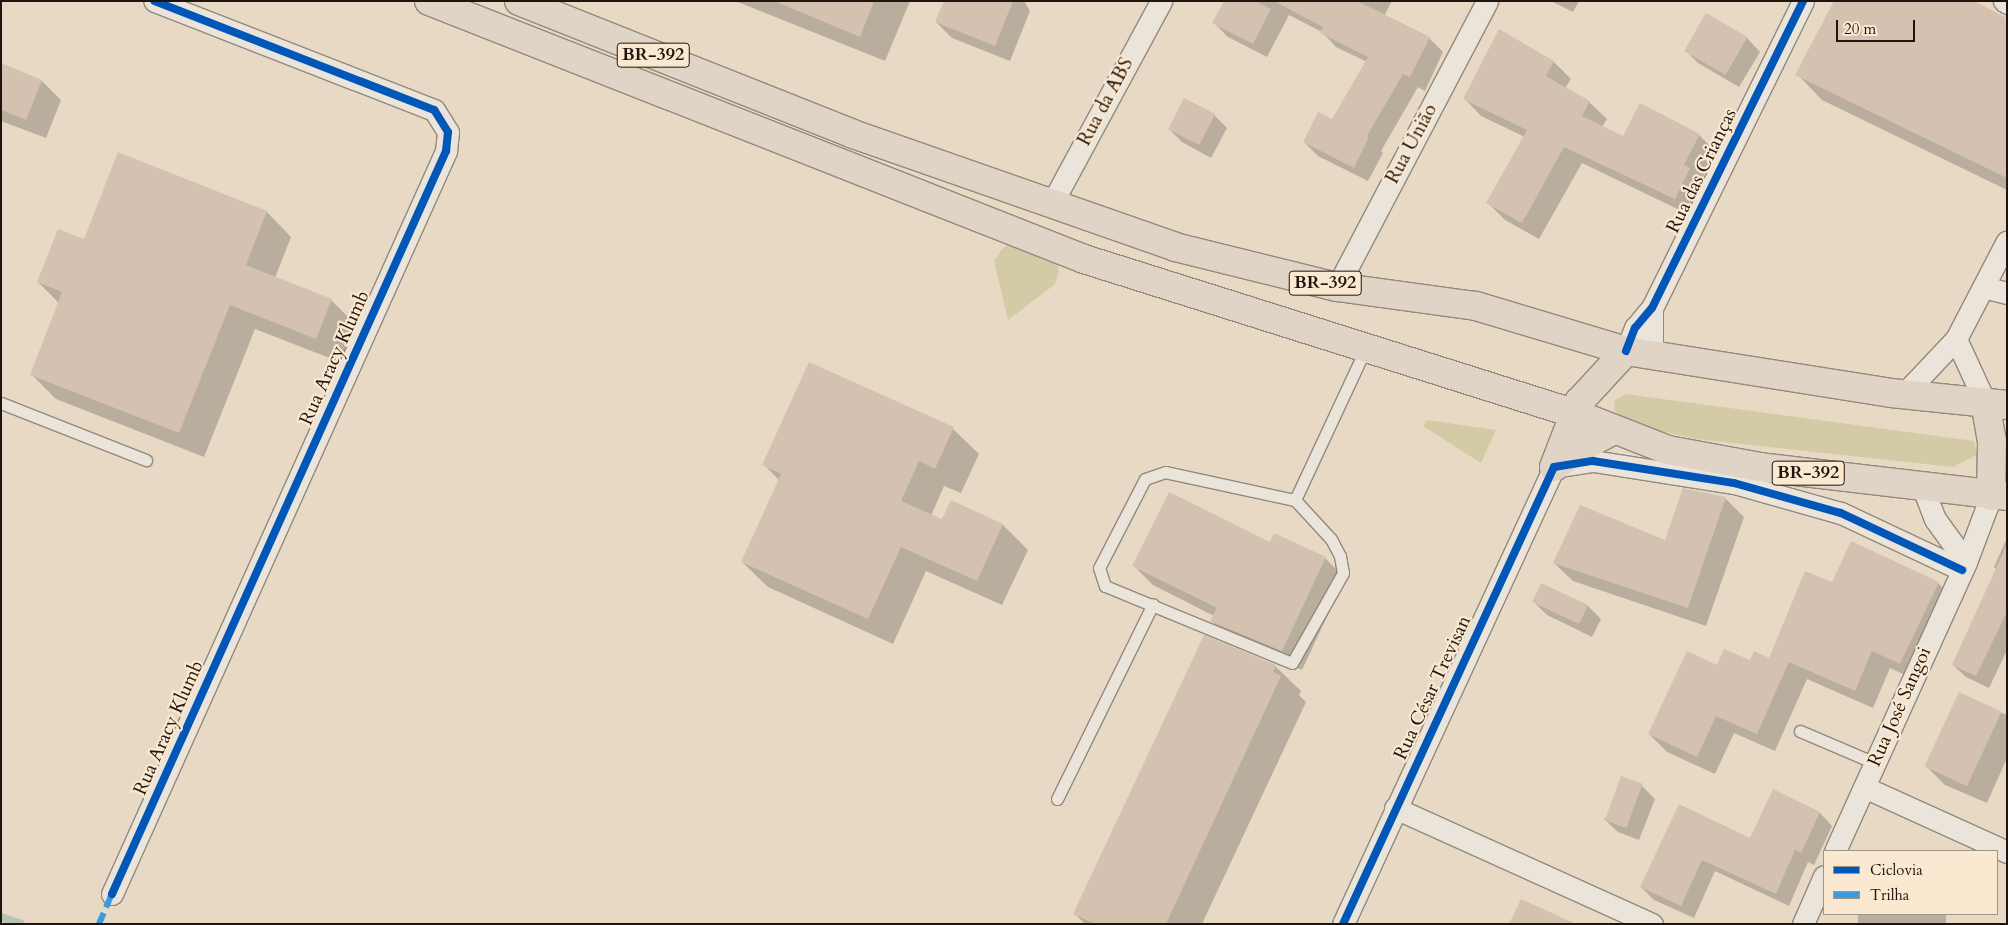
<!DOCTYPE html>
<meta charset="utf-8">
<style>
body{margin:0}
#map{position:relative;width:2008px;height:925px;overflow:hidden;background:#e8d9c5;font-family:Cardo,serif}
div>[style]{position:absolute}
.green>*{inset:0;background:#d2cba6}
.shadow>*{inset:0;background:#0003;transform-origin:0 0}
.stream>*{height:8px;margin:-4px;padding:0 4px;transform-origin:4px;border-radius:4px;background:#b4c5b1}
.building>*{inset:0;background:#d4c1b0;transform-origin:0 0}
.roads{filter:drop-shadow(1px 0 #92897c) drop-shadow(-1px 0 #92897c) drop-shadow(0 1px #92897c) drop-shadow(0 -1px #92897c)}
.lane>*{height:11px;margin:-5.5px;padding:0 5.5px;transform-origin:5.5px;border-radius:5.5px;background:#ebe4da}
.street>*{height:21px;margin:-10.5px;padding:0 10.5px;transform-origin:10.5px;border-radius:10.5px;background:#ebe4da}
.highway>*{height:28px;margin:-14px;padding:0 14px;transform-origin:14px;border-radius:14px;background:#dfd4c5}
.quiet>*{height:6px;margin-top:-3px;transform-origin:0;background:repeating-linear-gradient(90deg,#3c9ade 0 12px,transparent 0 18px)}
.cycleway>*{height:8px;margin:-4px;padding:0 4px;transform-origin:4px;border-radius:4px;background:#0057b8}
span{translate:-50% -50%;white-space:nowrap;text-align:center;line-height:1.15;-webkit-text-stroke:4.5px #fae8d0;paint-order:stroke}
.shield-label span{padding:1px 4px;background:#fae8d0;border:1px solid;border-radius:4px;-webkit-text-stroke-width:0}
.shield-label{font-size:18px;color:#1f150e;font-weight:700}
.street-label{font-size:19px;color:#1f150e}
.frame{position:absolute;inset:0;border:2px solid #1f150e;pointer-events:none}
.legend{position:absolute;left:1823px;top:850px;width:175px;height:65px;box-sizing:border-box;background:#fae8d0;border:1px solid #a29482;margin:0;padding:6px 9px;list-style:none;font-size:15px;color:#1f150e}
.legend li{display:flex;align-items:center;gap:10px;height:25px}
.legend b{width:25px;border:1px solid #a29482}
.scale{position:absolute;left:1836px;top:20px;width:79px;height:22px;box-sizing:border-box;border:2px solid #1f150e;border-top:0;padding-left:6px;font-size:15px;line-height:18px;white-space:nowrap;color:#1f150e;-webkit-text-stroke:4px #fae8d0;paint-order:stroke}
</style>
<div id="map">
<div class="green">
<div style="clip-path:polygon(1012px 242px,1057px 262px,1059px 273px,1054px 285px,1008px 320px,994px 261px,1002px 249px)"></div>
<div style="clip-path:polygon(1625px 394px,1974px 441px,1977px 455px,1953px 467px,1696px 439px,1625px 423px,1614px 410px,1615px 400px)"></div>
<div style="clip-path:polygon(1427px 420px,1496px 430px,1481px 463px,1423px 426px)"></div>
</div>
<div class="shadow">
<div style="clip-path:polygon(735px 1px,910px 1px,885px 61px)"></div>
<div style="clip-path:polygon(945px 1px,1024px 1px,1030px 11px,1010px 61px,952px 38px,936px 22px)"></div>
<div style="clip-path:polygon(1226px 1px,1392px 1px,1384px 16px,1429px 38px,1443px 52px,1425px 91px,1418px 87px,1381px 151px,1383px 153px,1368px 181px,1318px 156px,1304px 142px,1333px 121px,1367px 62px,1336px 47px,1322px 32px,1289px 15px,1267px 57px,1228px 37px,1214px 23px)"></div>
<div style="clip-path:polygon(1551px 1px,1579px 1px,1573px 12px)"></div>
<div style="clip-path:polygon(2007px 19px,2007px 190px,1822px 100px,1797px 74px)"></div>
<div style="clip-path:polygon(1500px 31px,1554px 62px,1571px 79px,1565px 88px,1589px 102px,1607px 119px,1602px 127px,1623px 137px,1699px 135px,1716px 152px,1701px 181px,1707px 186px,1692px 216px,1582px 163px,1539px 239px,1505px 220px,1488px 203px,1525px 137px,1481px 116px,1464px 98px)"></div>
<div style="clip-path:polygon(1747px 38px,1760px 52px,1739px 87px,1698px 63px,1685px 50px)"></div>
<div style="clip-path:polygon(1px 65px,42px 81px,61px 100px,46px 138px,1px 121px)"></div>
<div style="clip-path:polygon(1214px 115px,1227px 128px,1211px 158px,1182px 142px,1169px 129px)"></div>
<div style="clip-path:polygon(119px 154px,267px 212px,291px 237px,275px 278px,331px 300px,355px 324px,340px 362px,255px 329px,204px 457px,56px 399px,31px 374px,59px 303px,38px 282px,84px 241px)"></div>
<div style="clip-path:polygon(810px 364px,953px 429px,979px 454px,961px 493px,944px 486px,931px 516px,943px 521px,1003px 525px,1028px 550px,1002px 605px,926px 571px,893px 644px,768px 587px,742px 562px,780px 481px,764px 465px)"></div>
<div style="clip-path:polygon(1725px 498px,1744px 517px,1706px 626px,1573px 581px,1554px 563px,1666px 542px)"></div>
<div style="clip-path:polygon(2007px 538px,2007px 650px,1989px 688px,1966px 677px,1953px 665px,1997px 570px,1994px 567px)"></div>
<div style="clip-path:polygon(1271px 544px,1325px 558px,1345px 578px,1302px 670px,1231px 641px,1212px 621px,1214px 616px,1153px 585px,1134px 566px)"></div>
<div style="clip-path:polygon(1832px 583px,1938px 583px,1956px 601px,1918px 681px,1890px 668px,1873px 708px,1807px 679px,1775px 751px,1734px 733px,1715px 774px,1667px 752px,1649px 734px,1717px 666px,1770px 660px)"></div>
<div style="clip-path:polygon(1542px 585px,1588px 606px,1601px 619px,1592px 637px,1547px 615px,1534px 602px)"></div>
<div style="clip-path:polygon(1275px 666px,1301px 691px,1299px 695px,1306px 702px,1202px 924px,1085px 924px,1075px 914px)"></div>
<div style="clip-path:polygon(1960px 694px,2007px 715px,2007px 758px,1987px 803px,1945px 785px,1927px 767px)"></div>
<div style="clip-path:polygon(1642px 786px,1655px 799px,1639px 840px,1618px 832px,1604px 819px)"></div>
<div style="clip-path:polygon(1774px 791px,1820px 813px,1832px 826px,1814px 865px,1808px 862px,1789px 906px,1715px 871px,1694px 918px,1654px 900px,1641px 887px,1679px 806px,1751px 839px)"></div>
<div style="left:1858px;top:914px;width:88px;height:11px"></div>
</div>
<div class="stream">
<div style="left:1px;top:917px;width:21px;rotate:19deg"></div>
</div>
<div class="building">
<div style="clip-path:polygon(774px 1px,874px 1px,860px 37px)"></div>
<div style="clip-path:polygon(944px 1px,1013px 1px,995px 46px,935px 22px)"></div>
<div style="clip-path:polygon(1224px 1px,1255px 1px,1271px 9px,1253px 44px,1212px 23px)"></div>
<div style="clip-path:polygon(1274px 1px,1357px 1px,1430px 37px,1410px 77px,1403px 74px,1367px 136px,1369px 137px,1354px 168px,1303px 142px,1318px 112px,1332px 119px,1368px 57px,1320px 33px,1323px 27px)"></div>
<div style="clip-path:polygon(1834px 1px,1974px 1px,2007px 18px,2007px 178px,1795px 75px)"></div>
<div style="left:1706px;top:13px;width:48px;height:44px;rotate:30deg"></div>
<div style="clip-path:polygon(1499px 29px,1554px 61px,1546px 76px,1590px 101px,1582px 116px,1623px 136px,1640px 103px,1700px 134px,1684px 165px,1690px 168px,1675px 199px,1564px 147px,1522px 223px,1486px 203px,1527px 130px,1463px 99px)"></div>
<div style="clip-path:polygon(1px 63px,42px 80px,26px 120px,1px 110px)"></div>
<div style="left:1184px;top:98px;width:35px;height:35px;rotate:27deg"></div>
<div style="clip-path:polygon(118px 152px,267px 211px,246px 265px,332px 299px,316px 339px,230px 305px,179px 433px,30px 375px,62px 292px,37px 282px,58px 229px,84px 239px)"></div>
<div style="clip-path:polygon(809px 362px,954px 427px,935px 469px,919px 461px,901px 501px,942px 519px,951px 500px,1003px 524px,977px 581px,901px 547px,868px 619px,741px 562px,781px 474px,762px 465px)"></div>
<div style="clip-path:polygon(1683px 488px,1726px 497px,1688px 608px,1553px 563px,1580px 505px,1665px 540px)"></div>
<div style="clip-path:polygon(1169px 492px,1270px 542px,1274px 533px,1326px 557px,1282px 651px,1210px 621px,1217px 608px,1132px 566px)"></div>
<div style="clip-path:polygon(1851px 541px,1939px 582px,1900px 664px,1872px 651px,1855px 691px,1789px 662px,1757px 734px,1716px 716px,1697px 757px,1648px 734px,1687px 651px,1717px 665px,1724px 649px,1750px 660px,1754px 651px,1769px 658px,1805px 571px,1832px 582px)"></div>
<div style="clip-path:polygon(2007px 544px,2007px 612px,1976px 676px,1952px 665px)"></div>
<div style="left:1541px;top:583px;width:52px;height:21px;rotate:25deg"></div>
<div style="clip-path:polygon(1204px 635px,1276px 665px,1273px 672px,1281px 676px,1166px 924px,1095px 924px,1073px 914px)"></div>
<div style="left:1959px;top:692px;width:47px;height:82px;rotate:25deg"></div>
<div style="left:1621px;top:776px;width:23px;height:47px;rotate:20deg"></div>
<div style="clip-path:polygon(1773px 789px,1820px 812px,1801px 853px,1795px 850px,1776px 894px,1702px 860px,1681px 906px,1640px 887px,1679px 804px,1750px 838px)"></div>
<div style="clip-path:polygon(1521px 899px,1576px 924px,1509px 924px)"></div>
</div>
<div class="roads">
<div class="lane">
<div style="left:1px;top:403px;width:156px;rotate:21.5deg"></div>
<div style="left:1165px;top:472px;width:133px;rotate:12.2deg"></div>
<div style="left:1295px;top:500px;width:53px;rotate:47.3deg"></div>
<div style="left:1331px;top:539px;width:19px;rotate:62deg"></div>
<div style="left:1340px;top:556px;width:17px;rotate:80deg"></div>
<div style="left:1343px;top:573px;width:103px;rotate:119.5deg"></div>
<div style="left:1292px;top:663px;width:202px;rotate:-157.6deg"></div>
<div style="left:1105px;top:586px;width:19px;rotate:-108deg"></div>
<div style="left:1099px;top:568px;width:100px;rotate:-62.7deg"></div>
<div style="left:1145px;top:479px;width:21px;rotate:-19deg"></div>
<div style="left:1295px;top:500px;width:168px;rotate:-65deg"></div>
<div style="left:1800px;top:731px;width:82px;rotate:23.1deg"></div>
<div style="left:1057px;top:799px;width:217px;rotate:-63.8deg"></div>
</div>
<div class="street">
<div style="left:2004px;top:1px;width:4px;rotate:34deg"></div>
<div style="left:1052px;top:203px;width:230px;rotate:-61.6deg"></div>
<div style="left:1337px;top:287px;width:323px;rotate:-62.3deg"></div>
<div style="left:1983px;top:287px;width:25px;rotate:14deg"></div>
<div style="left:1956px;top:339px;width:69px;rotate:65.3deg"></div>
<div style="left:1626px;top:351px;width:25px;rotate:-69deg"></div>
<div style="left:1635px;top:328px;width:26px;rotate:-50deg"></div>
<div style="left:1652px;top:308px;width:342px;rotate:-63.8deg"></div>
<div style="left:1652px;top:355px;width:47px;rotate:-90deg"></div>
<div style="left:1892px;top:393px;width:14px;rotate:-4deg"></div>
<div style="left:1906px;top:392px;width:73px;rotate:-46.7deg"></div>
<div style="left:1956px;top:339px;width:110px;rotate:-62.5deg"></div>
<div style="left:1923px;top:488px;width:33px;rotate:69deg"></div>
<div style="left:1935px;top:519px;width:53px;rotate:54.2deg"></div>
<div style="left:1864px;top:787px;width:157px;rotate:24.4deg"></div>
<div style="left:1395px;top:808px;width:282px;rotate:24.3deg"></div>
<div style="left:1835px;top:851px;width:317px;rotate:-65.6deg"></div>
<div style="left:1966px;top:562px;width:71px;rotate:-69.3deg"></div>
<div style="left:112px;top:894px;width:815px;rotate:-65.79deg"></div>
<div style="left:446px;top:151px;width:19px;rotate:-84deg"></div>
<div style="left:448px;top:132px;width:26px;rotate:-122deg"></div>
<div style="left:434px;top:110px;width:300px;rotate:-158.7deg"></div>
<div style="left:1343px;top:924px;width:503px;rotate:-65.22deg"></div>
<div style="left:1554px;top:467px;width:39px;rotate:-9deg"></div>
<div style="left:1593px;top:461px;width:143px;rotate:8.9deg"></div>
<div style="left:1734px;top:483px;width:111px;rotate:15.7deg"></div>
<div style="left:1841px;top:513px;width:134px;rotate:25.2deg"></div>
<div style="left:1803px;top:924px;width:52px;rotate:-66.4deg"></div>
</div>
<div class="highway">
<div style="left:429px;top:1px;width:704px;rotate:21.5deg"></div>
<div style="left:1084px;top:259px;width:516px;rotate:17.49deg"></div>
<div style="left:1576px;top:414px;width:99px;rotate:21.4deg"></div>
<div style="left:1668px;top:450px;width:94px;rotate:10.5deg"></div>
<div style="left:1760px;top:467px;width:249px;rotate:6.7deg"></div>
<div style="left:519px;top:1px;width:360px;rotate:21.7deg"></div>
<div style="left:853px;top:134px;width:341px;rotate:19.3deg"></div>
<div style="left:1175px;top:247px;width:167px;rotate:13.9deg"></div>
<div style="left:1337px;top:287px;width:140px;rotate:7.8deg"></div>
<div style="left:1476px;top:306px;width:157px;rotate:16.7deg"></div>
<div style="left:1626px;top:351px;width:268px;rotate:9deg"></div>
<div style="left:1891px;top:393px;width:117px;rotate:5.9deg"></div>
<div style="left:1985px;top:402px;width:40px;rotate:80deg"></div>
<div style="left:1992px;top:441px;width:55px;rotate:91deg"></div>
<div style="left:1554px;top:467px;width:70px;rotate:-69deg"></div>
<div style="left:1579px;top:402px;width:69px;rotate:-47.3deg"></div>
<div style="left:1554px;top:467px;width:32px;rotate:-36deg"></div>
<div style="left:1580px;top:448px;width:38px;rotate:-28deg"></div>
</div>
</div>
<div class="quiet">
<div style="left:99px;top:924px;width:33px;rotate:-67deg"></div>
</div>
<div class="cycleway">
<div style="left:1626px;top:351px;width:25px;rotate:-69deg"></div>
<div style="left:1635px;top:328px;width:26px;rotate:-50deg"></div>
<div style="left:1652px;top:308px;width:342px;rotate:-63.8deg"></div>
<div style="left:112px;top:894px;width:815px;rotate:-65.79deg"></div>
<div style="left:446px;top:151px;width:19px;rotate:-84deg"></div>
<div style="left:448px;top:132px;width:26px;rotate:-122deg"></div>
<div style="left:434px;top:110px;width:300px;rotate:-158.7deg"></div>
<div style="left:1343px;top:924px;width:503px;rotate:-65.22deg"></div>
<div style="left:1554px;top:467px;width:39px;rotate:-9deg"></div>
<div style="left:1593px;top:461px;width:143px;rotate:8.9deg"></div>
<div style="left:1734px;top:483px;width:111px;rotate:15.7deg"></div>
<div style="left:1841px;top:513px;width:134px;rotate:25.2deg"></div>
</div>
<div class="shield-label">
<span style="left:653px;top:55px">BR-392</span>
<span style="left:1325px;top:283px">BR-392</span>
<span style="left:1808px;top:473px">BR-392</span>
</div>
<div class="street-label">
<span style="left:1106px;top:102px;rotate:-62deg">Rua da ABS</span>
<span style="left:1412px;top:144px;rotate:-62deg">Rua União</span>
<span style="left:1702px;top:171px;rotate:-64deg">Rua das Crianças</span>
<span style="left:335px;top:358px;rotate:-66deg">Rua Aracy Klumb</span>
<span style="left:1433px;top:688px;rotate:-65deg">Rua César Trevisan</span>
<span style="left:1900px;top:707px;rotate:-66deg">Rua José Sangoi</span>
<span style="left:169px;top:728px;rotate:-66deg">Rua Aracy Klumb</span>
</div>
<div class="frame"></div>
<ul class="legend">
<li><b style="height:6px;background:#0057b8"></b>Ciclovia</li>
<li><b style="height:6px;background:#3c9ade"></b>Trilha</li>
</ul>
<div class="scale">20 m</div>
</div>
